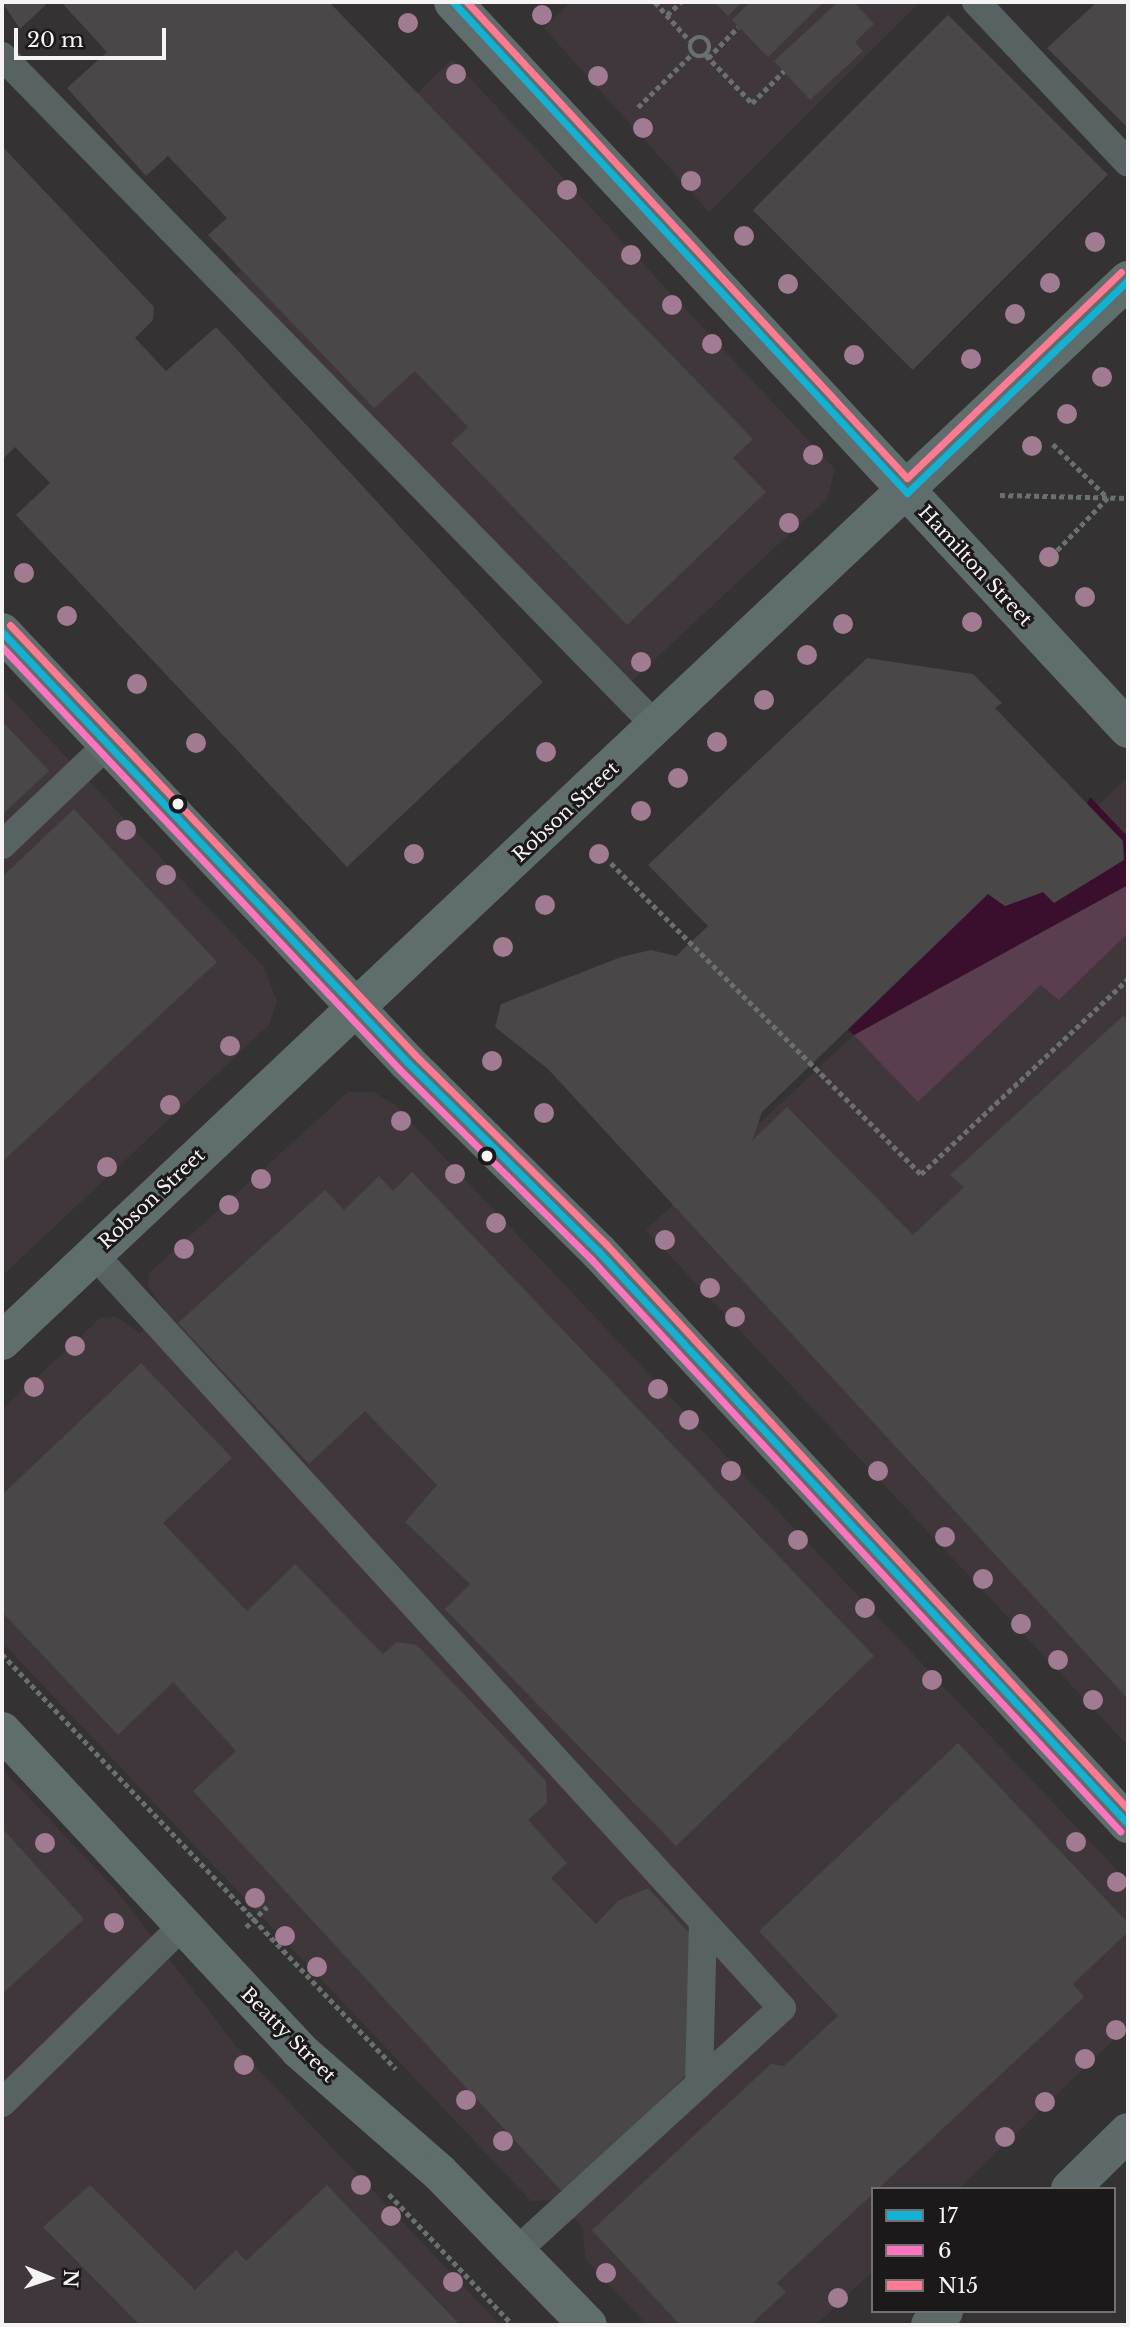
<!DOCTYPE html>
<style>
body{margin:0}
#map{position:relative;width:1130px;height:2327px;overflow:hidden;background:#343233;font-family:"Libre Baskerville",serif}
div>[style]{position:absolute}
.built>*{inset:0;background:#40373d}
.green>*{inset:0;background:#5b3d50}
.water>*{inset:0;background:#3a0e2d}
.building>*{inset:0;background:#494748;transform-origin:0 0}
.path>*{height:4.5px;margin-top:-2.25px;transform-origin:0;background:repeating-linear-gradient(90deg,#6a6f6f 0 5px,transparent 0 8.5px)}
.path>.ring{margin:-2.25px;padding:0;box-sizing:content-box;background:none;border:4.5px solid #6a6f6f;border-radius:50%}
.lane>*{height:28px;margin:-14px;padding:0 14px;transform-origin:14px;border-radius:14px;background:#586263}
.secondary>*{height:38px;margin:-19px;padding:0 19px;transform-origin:19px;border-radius:19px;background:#5f6d6d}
.primary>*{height:38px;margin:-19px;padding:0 19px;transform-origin:19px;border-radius:19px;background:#5e6a6a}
.bus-1>*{height:7px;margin:-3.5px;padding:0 3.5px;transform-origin:3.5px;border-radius:3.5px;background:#13b2d5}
.bus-2>*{height:7px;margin:-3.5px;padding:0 3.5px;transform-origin:3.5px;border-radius:3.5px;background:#fc73be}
.bus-3>*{height:7px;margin:-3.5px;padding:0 3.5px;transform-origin:3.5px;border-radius:3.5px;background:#fe7a93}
.trees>*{width:20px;height:20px;margin:-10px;border-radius:50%;background:#a17b92}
.dots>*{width:19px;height:19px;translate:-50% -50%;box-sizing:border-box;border:4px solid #1b191a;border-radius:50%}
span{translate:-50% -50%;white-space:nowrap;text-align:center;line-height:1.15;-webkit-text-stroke:6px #1b191a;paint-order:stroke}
.street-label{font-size:19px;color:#f5f3f4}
.frame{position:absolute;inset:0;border:4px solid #f5f3f4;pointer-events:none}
.legend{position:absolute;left:871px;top:2187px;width:245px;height:126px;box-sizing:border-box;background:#1b191a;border:2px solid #727071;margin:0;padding:9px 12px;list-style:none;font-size:21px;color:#f5f3f4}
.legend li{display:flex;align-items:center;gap:14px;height:35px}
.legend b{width:35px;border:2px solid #727071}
.north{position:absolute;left:14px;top:2243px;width:70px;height:70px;-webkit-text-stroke:5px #1b191a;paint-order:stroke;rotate:92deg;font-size:19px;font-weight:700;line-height:28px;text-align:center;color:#f5f3f4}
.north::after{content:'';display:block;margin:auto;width:24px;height:32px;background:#f5f3f4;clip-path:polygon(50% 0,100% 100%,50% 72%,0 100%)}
.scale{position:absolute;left:14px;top:28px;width:152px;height:32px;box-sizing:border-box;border:4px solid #f5f3f4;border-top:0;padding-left:9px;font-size:21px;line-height:24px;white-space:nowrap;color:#f5f3f4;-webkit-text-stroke:5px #1b191a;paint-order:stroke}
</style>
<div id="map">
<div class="built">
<div style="clip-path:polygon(571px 2px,920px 2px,709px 212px,544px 28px)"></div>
<div style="clip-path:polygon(452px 59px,835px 469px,827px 499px,621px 691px,226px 285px)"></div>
<div style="clip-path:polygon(2px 689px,263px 966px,277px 1001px,269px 1025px,2px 1276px)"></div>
<div style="clip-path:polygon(1128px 777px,1128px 1746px,646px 1230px)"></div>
<div style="clip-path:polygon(348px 1092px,373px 1092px,395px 1105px,1128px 1882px,1128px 2026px,958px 2189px,873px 2189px,873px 2271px,816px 2325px,647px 2325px,585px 2259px,583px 2228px,557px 2200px,531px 2201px,2px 1642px,2px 1410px,100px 1318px,115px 1316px,140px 1333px,164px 1310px,148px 1285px,149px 1273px)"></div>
<div style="clip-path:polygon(2px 1769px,115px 1889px,236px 2046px,500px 2325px,2px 2325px)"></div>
</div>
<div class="green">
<div style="clip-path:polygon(1128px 885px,1128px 933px,1059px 1000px,1041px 985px,918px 1102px,854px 1035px)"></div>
</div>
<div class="water">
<div style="clip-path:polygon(1090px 797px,1128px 837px,1128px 885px,854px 1035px,848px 1030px,988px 894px,1005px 906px,1043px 892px)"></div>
</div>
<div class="building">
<div style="clip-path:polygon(2px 2px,49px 2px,20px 29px)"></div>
<div style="clip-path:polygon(61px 2px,329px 2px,753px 439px,733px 458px,766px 492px,627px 625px,451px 443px,468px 427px,415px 371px,374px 408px,208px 235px,227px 218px,168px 156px,146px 176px,67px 88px,107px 52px)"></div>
<div style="clip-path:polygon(714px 2px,742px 2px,728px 16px)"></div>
<div style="clip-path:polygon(750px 2px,820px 2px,822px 4px,768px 57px,732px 20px)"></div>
<div style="clip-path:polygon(838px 2px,854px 2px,874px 24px,855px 42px,863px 51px,810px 100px,774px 61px)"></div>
<div style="clip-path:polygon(1097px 2px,1128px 2px,1128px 128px,1047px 48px)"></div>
<div style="left:948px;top:15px;width:226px;height:276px;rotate:45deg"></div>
<div style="clip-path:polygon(2px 146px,154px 307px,153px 320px,135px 338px,166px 371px,216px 327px,543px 682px,347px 867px,16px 515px,50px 483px,15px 447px,2px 460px)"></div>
<div style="clip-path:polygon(867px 658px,973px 674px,1002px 703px,995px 708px,1123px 841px,1124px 860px,1054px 903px,1043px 892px,1005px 906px,988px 894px,762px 1112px,752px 1141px,787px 1107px,913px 1235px,964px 1187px,950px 1175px,1123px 1016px,1128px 1022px,1128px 1699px,548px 1069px,495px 1027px,501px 1004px,621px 957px,651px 950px,676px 956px,708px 926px,648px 865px)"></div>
<div style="clip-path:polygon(2px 721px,49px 771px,2px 815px)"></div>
<div style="clip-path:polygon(74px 809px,217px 962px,2px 1162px,2px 877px)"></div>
<div style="clip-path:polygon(412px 1172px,874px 1656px,676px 1846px,445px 1609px,470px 1584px,405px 1522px,437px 1485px,365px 1411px,309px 1464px,178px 1323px,325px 1190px,344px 1210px,379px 1176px,393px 1191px)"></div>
<div style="clip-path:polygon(141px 1363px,232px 1458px,163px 1523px,247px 1611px,295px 1564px,383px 1654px,397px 1642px,417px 1645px,546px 1781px,547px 1803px,528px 1820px,567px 1863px,551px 1878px,596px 1924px,618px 1901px,648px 1888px,691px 1935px,688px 2073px,565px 2195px,193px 1791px,236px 1751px,173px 1682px,118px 1735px,2px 1612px,2px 1495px)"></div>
<div style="clip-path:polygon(958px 1743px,1128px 1923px,1128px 1932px,1073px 1984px,1084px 1997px,777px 2283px,786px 2292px,750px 2325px,680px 2325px,592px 2230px,771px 2064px,784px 2066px,838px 2016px,759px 1931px)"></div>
<div style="clip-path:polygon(2px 1828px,84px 1919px,2px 1994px)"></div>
<div style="clip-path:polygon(90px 2185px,195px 2290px,236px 2250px,246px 2261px,327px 2185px,460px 2325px,140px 2325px,43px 2227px)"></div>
</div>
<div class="path">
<div style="left:655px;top:2px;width:52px;rotate:48.1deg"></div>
<div style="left:667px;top:15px;width:19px;rotate:-43deg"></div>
<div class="ring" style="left:690px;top:37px;width:15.5px;height:15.5px"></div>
<div style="left:706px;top:55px;width:66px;rotate:46.2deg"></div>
<div style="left:752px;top:103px;width:45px;rotate:-45deg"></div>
<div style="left:708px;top:58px;width:43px;rotate:-45.9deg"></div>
<div style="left:638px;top:107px;width:76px;rotate:-44.5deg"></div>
<div style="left:1053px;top:444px;width:77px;rotate:44.5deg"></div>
<div style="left:1108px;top:498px;width:75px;rotate:133.9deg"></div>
<div style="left:1000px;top:495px;width:128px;rotate:1.3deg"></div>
<div style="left:611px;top:863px;width:439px;rotate:45.1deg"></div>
<div style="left:921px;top:1174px;width:284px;rotate:-43.3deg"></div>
<div style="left:2px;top:1654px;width:572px;rotate:46.49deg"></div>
<div style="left:246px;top:1927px;width:29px;rotate:-44deg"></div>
<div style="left:389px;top:2194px;width:180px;rotate:46.6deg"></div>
</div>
<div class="lane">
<div style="left:976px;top:2px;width:221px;rotate:46.6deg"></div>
<div style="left:2px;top:56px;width:936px;rotate:45.69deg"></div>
<div style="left:2px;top:845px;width:146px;rotate:-43.6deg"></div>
<div style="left:93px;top:1253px;width:1022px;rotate:47.62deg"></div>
<div style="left:782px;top:2008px;width:360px;rotate:137.5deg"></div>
<div style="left:699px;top:2084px;width:162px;rotate:-88.6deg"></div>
<div style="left:2px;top:2103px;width:252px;rotate:-44.5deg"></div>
</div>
<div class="secondary">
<div style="left:453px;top:2px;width:992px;rotate:47.12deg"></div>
<div style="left:2px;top:632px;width:591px;rotate:46.71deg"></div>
<div style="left:407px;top:1062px;width:269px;rotate:44.7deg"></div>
<div style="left:598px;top:1251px;width:781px;rotate:47.23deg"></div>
<div style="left:2px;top:1341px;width:1547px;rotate:-43.3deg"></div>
<div style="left:2px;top:1731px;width:436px;rotate:47deg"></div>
<div style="left:299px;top:2050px;width:187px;rotate:41.1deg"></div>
<div style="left:440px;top:2173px;width:212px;rotate:45.8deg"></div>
</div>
<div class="primary">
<div style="left:1070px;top:2189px;width:81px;rotate:-44.5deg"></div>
<div style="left:930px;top:2325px;width:20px;rotate:-45deg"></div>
</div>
<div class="bus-1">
<div style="left:453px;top:2px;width:669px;rotate:47.24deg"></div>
<div style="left:907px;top:493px;width:307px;rotate:-43.9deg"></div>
<div style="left:2px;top:632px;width:591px;rotate:46.71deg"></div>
<div style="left:407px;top:1062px;width:269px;rotate:44.7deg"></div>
<div style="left:598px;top:1251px;width:781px;rotate:47.23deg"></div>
</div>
<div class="bus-2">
<div style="left:2px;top:647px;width:579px;rotate:46.75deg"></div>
<div style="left:399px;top:1069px;width:269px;rotate:44.7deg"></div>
<div style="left:590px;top:1258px;width:781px;rotate:47.23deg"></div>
</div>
<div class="bus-3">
<div style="left:467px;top:2px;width:648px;rotate:47.25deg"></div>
<div style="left:907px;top:478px;width:297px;rotate:-43.9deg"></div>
<div style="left:10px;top:625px;width:591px;rotate:46.71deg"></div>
<div style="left:415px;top:1055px;width:269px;rotate:44.7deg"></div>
<div style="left:606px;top:1244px;width:769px;rotate:47.27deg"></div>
</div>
<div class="trees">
<div style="left:542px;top:15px"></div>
<div style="left:408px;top:23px"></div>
<div style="left:456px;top:74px"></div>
<div style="left:598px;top:76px"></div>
<div style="left:643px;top:128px"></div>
<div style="left:691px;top:181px"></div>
<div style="left:567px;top:190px"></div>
<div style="left:744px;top:236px"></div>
<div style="left:1095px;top:242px"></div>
<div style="left:631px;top:255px"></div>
<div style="left:1050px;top:283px"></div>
<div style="left:788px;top:284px"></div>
<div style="left:672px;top:305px"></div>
<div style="left:1015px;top:314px"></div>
<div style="left:712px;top:344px"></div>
<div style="left:854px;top:355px"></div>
<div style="left:971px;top:359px"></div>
<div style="left:1102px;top:377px"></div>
<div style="left:1067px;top:414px"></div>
<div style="left:1032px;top:446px"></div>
<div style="left:813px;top:455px"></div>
<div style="left:789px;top:523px"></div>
<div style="left:1049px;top:557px"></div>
<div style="left:24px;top:573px"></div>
<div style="left:1085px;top:597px"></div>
<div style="left:67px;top:616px"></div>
<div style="left:972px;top:622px"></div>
<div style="left:843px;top:624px"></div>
<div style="left:807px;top:655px"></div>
<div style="left:641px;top:662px"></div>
<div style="left:137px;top:684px"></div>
<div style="left:764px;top:700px"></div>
<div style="left:717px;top:742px"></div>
<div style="left:196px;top:743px"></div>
<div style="left:546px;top:752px"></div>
<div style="left:678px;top:778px"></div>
<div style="left:641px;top:811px"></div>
<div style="left:126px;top:830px"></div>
<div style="left:414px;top:854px"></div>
<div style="left:599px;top:854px"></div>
<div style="left:166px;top:875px"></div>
<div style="left:545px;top:905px"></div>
<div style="left:503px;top:947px"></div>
<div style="left:230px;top:1046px"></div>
<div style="left:492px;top:1061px"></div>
<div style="left:170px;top:1105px"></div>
<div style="left:544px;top:1113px"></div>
<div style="left:401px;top:1121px"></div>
<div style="left:107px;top:1167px"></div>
<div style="left:455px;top:1174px"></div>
<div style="left:261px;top:1179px"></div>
<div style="left:229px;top:1205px"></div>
<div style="left:496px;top:1223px"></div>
<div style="left:665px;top:1240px"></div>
<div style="left:184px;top:1249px"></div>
<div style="left:710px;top:1288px"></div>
<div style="left:735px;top:1317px"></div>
<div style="left:75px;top:1346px"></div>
<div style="left:34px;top:1387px"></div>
<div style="left:658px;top:1389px"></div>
<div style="left:689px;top:1420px"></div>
<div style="left:731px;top:1471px"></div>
<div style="left:878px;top:1471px"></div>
<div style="left:945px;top:1537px"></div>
<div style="left:798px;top:1540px"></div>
<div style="left:983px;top:1579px"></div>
<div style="left:865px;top:1608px"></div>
<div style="left:1021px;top:1624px"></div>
<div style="left:1058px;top:1660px"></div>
<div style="left:932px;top:1680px"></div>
<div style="left:1093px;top:1700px"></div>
<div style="left:1076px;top:1842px"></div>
<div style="left:45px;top:1843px"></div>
<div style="left:1117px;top:1882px"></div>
<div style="left:255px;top:1898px"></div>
<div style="left:114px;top:1923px"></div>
<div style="left:285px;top:1936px"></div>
<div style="left:317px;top:1967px"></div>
<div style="left:1116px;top:2030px"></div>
<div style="left:1085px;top:2059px"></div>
<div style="left:244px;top:2065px"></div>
<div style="left:466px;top:2100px"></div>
<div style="left:1045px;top:2102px"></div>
<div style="left:1005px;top:2137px"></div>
<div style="left:503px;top:2141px"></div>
<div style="left:361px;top:2185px"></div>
<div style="left:391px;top:2216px"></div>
<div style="left:606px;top:2273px"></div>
<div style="left:453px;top:2282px"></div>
<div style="left:838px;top:2298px"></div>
</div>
<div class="dots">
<div style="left:178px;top:804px;background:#f5f3f4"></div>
<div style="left:487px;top:1156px;background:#f5f3f4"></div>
</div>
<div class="street-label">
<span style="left:975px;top:566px;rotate:47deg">Hamilton Street</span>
<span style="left:566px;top:812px;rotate:-43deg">Robson Street</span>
<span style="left:152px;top:1199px;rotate:-43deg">Robson Street</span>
<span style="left:288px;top:2035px;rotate:45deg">Beatty Street</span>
</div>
<div class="frame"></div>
<ul class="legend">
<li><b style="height:9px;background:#13b2d5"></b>17</li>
<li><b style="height:9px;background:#fc73be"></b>6</li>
<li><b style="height:9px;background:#fe7a93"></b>N15</li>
</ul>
<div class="north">N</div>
<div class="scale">20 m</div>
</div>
